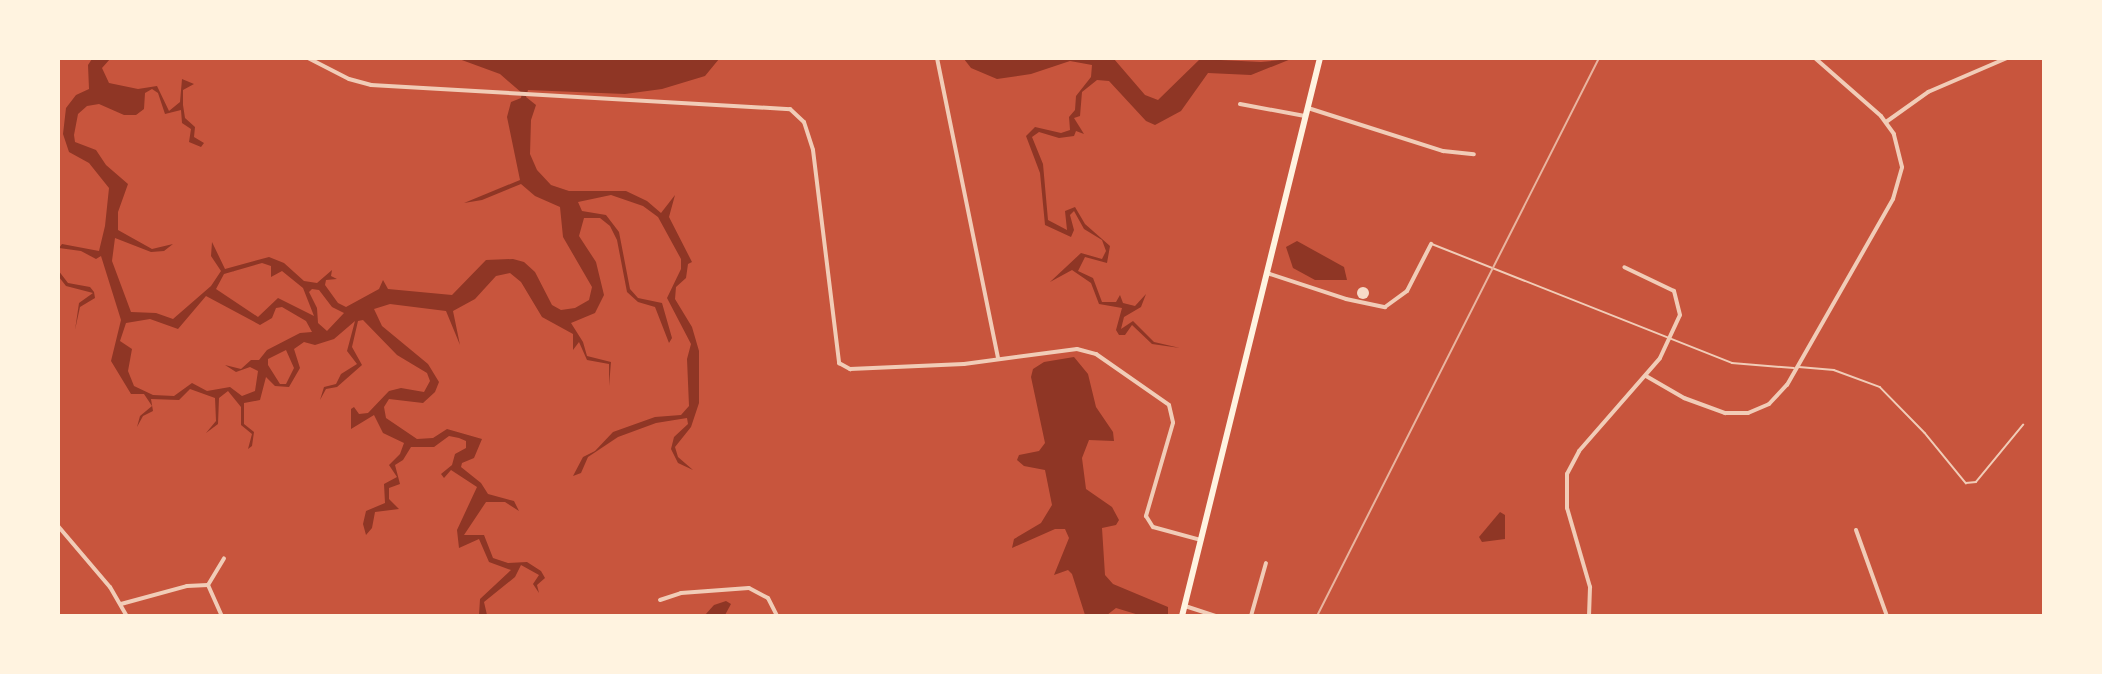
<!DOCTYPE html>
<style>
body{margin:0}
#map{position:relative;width:2102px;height:674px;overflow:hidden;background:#c8553d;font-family:Poppins,sans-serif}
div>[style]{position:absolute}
.water>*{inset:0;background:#8f3625}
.building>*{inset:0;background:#f7dbc8}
.round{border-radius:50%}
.service>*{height:1.5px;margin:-0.75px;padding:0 0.75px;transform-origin:0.75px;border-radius:0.75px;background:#f1ccb7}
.minor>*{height:4px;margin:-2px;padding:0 2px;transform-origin:2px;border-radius:2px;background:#f1ccb7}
.primary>*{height:6px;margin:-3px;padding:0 3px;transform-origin:3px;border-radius:3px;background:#fff3e0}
.rail>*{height:2px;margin:-1px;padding:0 1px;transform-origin:1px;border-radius:1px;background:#e9b49f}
span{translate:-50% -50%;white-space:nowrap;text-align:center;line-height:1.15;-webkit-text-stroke:4.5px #fff3e0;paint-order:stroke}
.frame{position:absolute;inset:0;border:60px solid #fff3e0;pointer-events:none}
</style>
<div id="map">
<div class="water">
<div style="clip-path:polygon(evenodd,92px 59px,110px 59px,102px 68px,109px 83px,138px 89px,157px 86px,169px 111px,180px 102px,182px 79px,194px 84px,183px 90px,183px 105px,185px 118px,195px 127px,194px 137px,204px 143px,201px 147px,189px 142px,191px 129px,182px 123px,181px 110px,165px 114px,158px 93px,152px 89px,145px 93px,144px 109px,136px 115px,124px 115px,99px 104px,87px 106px,78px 114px,74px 135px,75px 142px,96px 150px,106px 165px,128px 184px,118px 212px,118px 230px,152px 249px,173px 244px,164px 251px,151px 252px,115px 238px,112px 261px,131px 312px,156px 313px,173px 319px,211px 286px,221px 271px,211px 256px,212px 242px,225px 269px,269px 257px,284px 263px,304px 281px,317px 283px,332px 270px,331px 276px,337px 279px,326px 280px,325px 285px,338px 303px,346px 307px,379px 289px,383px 280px,388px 289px,452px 295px,486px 260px,513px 259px,524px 262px,535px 272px,552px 305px,561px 310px,575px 308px,589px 300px,592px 287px,563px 237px,560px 207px,535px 196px,521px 184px,482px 200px,464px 203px,520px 180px,507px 117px,511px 102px,521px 98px,522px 93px,500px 74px,459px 59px,719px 59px,705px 76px,662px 89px,625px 94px,528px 90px,526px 97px,536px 105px,531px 120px,530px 154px,537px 170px,551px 185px,569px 191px,626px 191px,647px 201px,661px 213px,675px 195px,669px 217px,692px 262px,688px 264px,686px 278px,676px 287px,675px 299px,692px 327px,699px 351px,699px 403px,691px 427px,675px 447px,678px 457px,693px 470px,678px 463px,671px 449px,674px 437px,688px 424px,687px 418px,656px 423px,618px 437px,588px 457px,581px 473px,573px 476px,583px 457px,595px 451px,613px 432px,655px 417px,681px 415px,689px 406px,687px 359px,691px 344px,667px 298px,681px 269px,681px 259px,658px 217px,643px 206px,611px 195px,578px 202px,582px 211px,606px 215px,619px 232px,630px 289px,638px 298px,662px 303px,672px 338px,669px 343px,655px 307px,638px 302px,627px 292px,617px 240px,610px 226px,600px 218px,584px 218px,579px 236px,596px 262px,604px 295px,595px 313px,571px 323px,583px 342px,587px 356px,611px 362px,609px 386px,609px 364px,587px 360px,579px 342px,573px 350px,573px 334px,542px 317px,521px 282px,510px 273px,496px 276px,475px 299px,453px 311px,460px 345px,446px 311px,390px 304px,374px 309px,382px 326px,428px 364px,439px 382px,435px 392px,423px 403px,389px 399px,384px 407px,386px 418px,417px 439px,433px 438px,447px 429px,482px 439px,474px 458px,462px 463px,461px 467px,481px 483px,488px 494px,514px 501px,519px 511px,505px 502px,486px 502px,464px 535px,484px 535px,493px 558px,508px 563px,527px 562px,541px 571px,545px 578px,537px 585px,539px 593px,533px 584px,539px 575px,521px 565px,515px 577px,484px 602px,487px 615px,479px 615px,480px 599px,511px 570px,489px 562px,479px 539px,459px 548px,457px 530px,477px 487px,451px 470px,444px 478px,441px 474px,452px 465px,455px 454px,466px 448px,466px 441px,459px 438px,449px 436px,434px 447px,411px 447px,403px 460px,395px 465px,400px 484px,389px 488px,389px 499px,399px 509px,375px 512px,372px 528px,366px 535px,363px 524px,366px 511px,385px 503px,384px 484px,397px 477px,389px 465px,400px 454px,404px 443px,383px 433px,374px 415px,351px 429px,351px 409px,354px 407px,359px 414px,368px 413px,389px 391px,401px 388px,424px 392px,430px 381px,427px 373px,397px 355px,363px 320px,358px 321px,352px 347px,362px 365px,337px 387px,326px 389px,320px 400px,324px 387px,336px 384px,341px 374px,357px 364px,347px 351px,355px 321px,334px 339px,315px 345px,304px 342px,294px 349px,300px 368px,289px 387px,275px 386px,266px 377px,260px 400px,244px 403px,244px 424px,254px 432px,252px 446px,248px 449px,252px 434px,241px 425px,241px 407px,228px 391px,219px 398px,218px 424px,206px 433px,216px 421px,215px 398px,190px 389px,179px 400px,151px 399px,153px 411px,143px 416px,137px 427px,140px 416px,152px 406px,144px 394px,131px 394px,111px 361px,121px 320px,101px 256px,96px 259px,81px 251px,59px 248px,62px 244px,99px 251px,105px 226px,109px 188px,89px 163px,69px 152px,63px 134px,66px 108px,76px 95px,89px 89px,88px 65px,92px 59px,262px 263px,271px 266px,271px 277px,282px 271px,303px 288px,314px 316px,278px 298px,258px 317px,216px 289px,224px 274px,262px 263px,92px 59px,312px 289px,319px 290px,332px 307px,344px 313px,327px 331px,318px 323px,317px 308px,309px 292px,312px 289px,92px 59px,206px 296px,260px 325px,272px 318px,276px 308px,282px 307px,306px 321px,312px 332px,300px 333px,267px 350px,259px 360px,251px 360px,241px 369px,225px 365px,236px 372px,250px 367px,258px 371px,255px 391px,242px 396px,230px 387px,207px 391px,192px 383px,174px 396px,153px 395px,134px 386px,128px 371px,132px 349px,120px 341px,126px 323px,150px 319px,178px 329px,206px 296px,92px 59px,286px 350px,294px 368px,286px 384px,280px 384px,268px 365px,268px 359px,286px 350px)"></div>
<div style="clip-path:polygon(964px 59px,1114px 59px,1145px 95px,1158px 100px,1200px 59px,1261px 62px,1291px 59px,1251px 75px,1208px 73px,1181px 111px,1155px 125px,1146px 121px,1109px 81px,1097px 80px,1082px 92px,1080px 116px,1074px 118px,1084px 134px,1076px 131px,1074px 136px,1059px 138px,1039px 132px,1032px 137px,1043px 164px,1048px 220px,1067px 230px,1065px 211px,1075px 207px,1085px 224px,1110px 246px,1107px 263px,1085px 257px,1078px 271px,1093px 278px,1102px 302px,1116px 302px,1120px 295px,1123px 303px,1135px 306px,1146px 294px,1141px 307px,1124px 317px,1121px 329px,1133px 321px,1154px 342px,1180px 348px,1152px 344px,1132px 325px,1125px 335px,1119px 335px,1116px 330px,1122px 308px,1099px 304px,1091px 283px,1072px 270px,1050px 282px,1081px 253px,1102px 259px,1106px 251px,1102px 240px,1084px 229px,1074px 211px,1070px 215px,1074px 230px,1071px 237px,1045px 225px,1040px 173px,1026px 136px,1035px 127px,1061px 133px,1070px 130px,1069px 117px,1075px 110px,1076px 96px,1091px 77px,1092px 65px,1070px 61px,1031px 74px,997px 79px,971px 68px)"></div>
<div style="clip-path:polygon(1297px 241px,1344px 267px,1347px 280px,1315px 280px,1293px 268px,1286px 247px)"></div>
<div style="clip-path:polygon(58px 270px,68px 283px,90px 287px,94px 292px,95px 298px,80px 307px,75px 330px,79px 303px,93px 293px,66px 286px,59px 277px)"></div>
<div style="clip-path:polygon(1074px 357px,1088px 374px,1096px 407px,1113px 432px,1114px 441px,1089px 440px,1082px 458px,1086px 489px,1112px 507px,1119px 520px,1116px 525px,1102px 528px,1105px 575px,1113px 584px,1168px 607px,1168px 615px,1139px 615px,1116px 608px,1107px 615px,1085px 615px,1072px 574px,1068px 570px,1054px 575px,1069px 538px,1065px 529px,1055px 529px,1012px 548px,1014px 539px,1041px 523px,1052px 505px,1045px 470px,1024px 466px,1017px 460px,1019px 455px,1039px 451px,1045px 443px,1031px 377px,1033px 369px,1044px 362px)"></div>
<div style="clip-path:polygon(1500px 512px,1505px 515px,1505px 539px,1482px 542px,1479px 537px)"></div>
<div style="clip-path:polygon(726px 601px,731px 604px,725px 615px,705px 615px,714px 605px)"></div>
</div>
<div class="building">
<div class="round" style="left:1357px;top:287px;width:12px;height:12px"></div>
</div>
<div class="service">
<div style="left:1432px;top:244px;width:323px;rotate:21.6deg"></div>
<div style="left:1732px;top:363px;width:62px;rotate:4.6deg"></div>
<div style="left:1799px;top:367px;width:35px;rotate:5deg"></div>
<div style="left:1834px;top:370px;width:49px;rotate:20.3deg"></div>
<div style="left:1880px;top:387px;width:64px;rotate:45.6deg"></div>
<div style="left:1925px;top:433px;width:65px;rotate:50.6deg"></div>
<div style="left:1966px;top:483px;width:10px;rotate:-6deg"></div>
<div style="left:1976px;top:482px;width:74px;rotate:-50.5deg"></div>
</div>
<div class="minor">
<div style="left:308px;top:58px;width:46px;rotate:27.1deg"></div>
<div style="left:349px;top:79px;width:23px;rotate:15deg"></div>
<div style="left:371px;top:85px;width:420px;rotate:3.3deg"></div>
<div style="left:790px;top:109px;width:19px;rotate:43deg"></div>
<div style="left:804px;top:122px;width:29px;rotate:72deg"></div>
<div style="left:813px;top:150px;width:215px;rotate:83deg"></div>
<div style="left:839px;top:363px;width:13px;rotate:29deg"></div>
<div style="left:850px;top:369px;width:114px;rotate:-2.5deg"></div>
<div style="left:964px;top:364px;width:114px;rotate:-7.6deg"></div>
<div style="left:1077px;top:349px;width:20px;rotate:15deg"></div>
<div style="left:1096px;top:354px;width:89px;rotate:34.9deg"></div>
<div style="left:1169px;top:405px;width:18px;rotate:77deg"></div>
<div style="left:1173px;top:423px;width:97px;rotate:106.2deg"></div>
<div style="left:1146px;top:516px;width:13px;rotate:58deg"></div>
<div style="left:1153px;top:527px;width:50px;rotate:15.2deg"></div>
<div style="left:937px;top:58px;width:307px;rotate:78.5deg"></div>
<div style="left:1240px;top:104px;width:66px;rotate:10.5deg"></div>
<div style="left:1308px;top:108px;width:142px;rotate:17.7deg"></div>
<div style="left:1443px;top:151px;width:31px;rotate:6deg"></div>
<div style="left:1886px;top:122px;width:52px;rotate:-35.5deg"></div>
<div style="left:1928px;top:92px;width:86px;rotate:-23.3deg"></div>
<div style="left:1267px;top:273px;width:83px;rotate:18.2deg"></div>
<div style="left:1346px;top:299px;width:40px;rotate:12deg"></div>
<div style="left:1385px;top:307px;width:27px;rotate:-36deg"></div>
<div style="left:1407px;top:291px;width:53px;rotate:-62.9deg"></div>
<div style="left:1646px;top:376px;width:44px;rotate:30.1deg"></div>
<div style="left:1684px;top:398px;width:44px;rotate:20.1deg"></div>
<div style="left:1725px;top:413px;width:23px"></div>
<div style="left:1748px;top:413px;width:23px;rotate:-23deg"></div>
<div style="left:1769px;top:404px;width:26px;rotate:-47deg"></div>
<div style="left:1787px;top:385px;width:214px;rotate:-60.3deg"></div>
<div style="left:1893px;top:199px;width:33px;rotate:-74deg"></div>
<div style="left:1902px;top:167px;width:34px;rotate:-104deg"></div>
<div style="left:1894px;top:134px;width:22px;rotate:-126deg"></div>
<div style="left:1881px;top:116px;width:88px;rotate:-138.7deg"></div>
<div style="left:58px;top:526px;width:80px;rotate:49.6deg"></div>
<div style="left:110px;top:587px;width:34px;rotate:60deg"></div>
<div style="left:1856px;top:530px;width:91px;rotate:70.2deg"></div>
<div style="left:208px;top:585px;width:34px;rotate:66deg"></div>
<div style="left:208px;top:585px;width:31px;rotate:-59deg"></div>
<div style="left:660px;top:600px;width:22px;rotate:-18deg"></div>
<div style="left:681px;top:593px;width:68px;rotate:-4.2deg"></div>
<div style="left:749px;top:588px;width:21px;rotate:28deg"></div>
<div style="left:768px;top:598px;width:20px;rotate:63deg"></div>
<div style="left:121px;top:604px;width:68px;rotate:-15.3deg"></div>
<div style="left:187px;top:586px;width:21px;rotate:-3deg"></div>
<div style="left:1185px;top:606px;width:32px;rotate:18deg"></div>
<div style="left:1251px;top:616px;width:55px;rotate:-74.2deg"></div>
<div style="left:1589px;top:616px;width:29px;rotate:-88deg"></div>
<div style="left:1590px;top:587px;width:82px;rotate:-106.2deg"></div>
<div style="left:1567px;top:508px;width:34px;rotate:-90deg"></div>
<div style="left:1567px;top:474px;width:26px;rotate:-62deg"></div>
<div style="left:1579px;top:451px;width:123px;rotate:-48.9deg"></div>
<div style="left:1660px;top:358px;width:47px;rotate:-65.1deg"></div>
<div style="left:1680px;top:315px;width:25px;rotate:-104deg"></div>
<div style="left:1674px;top:291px;width:55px;rotate:-154.4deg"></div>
</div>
<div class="primary">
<div style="left:1182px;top:616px;width:575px;rotate:-76.11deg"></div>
</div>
<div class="rail">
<div style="left:1317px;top:616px;width:625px;rotate:-63.19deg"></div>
</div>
<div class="frame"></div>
</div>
